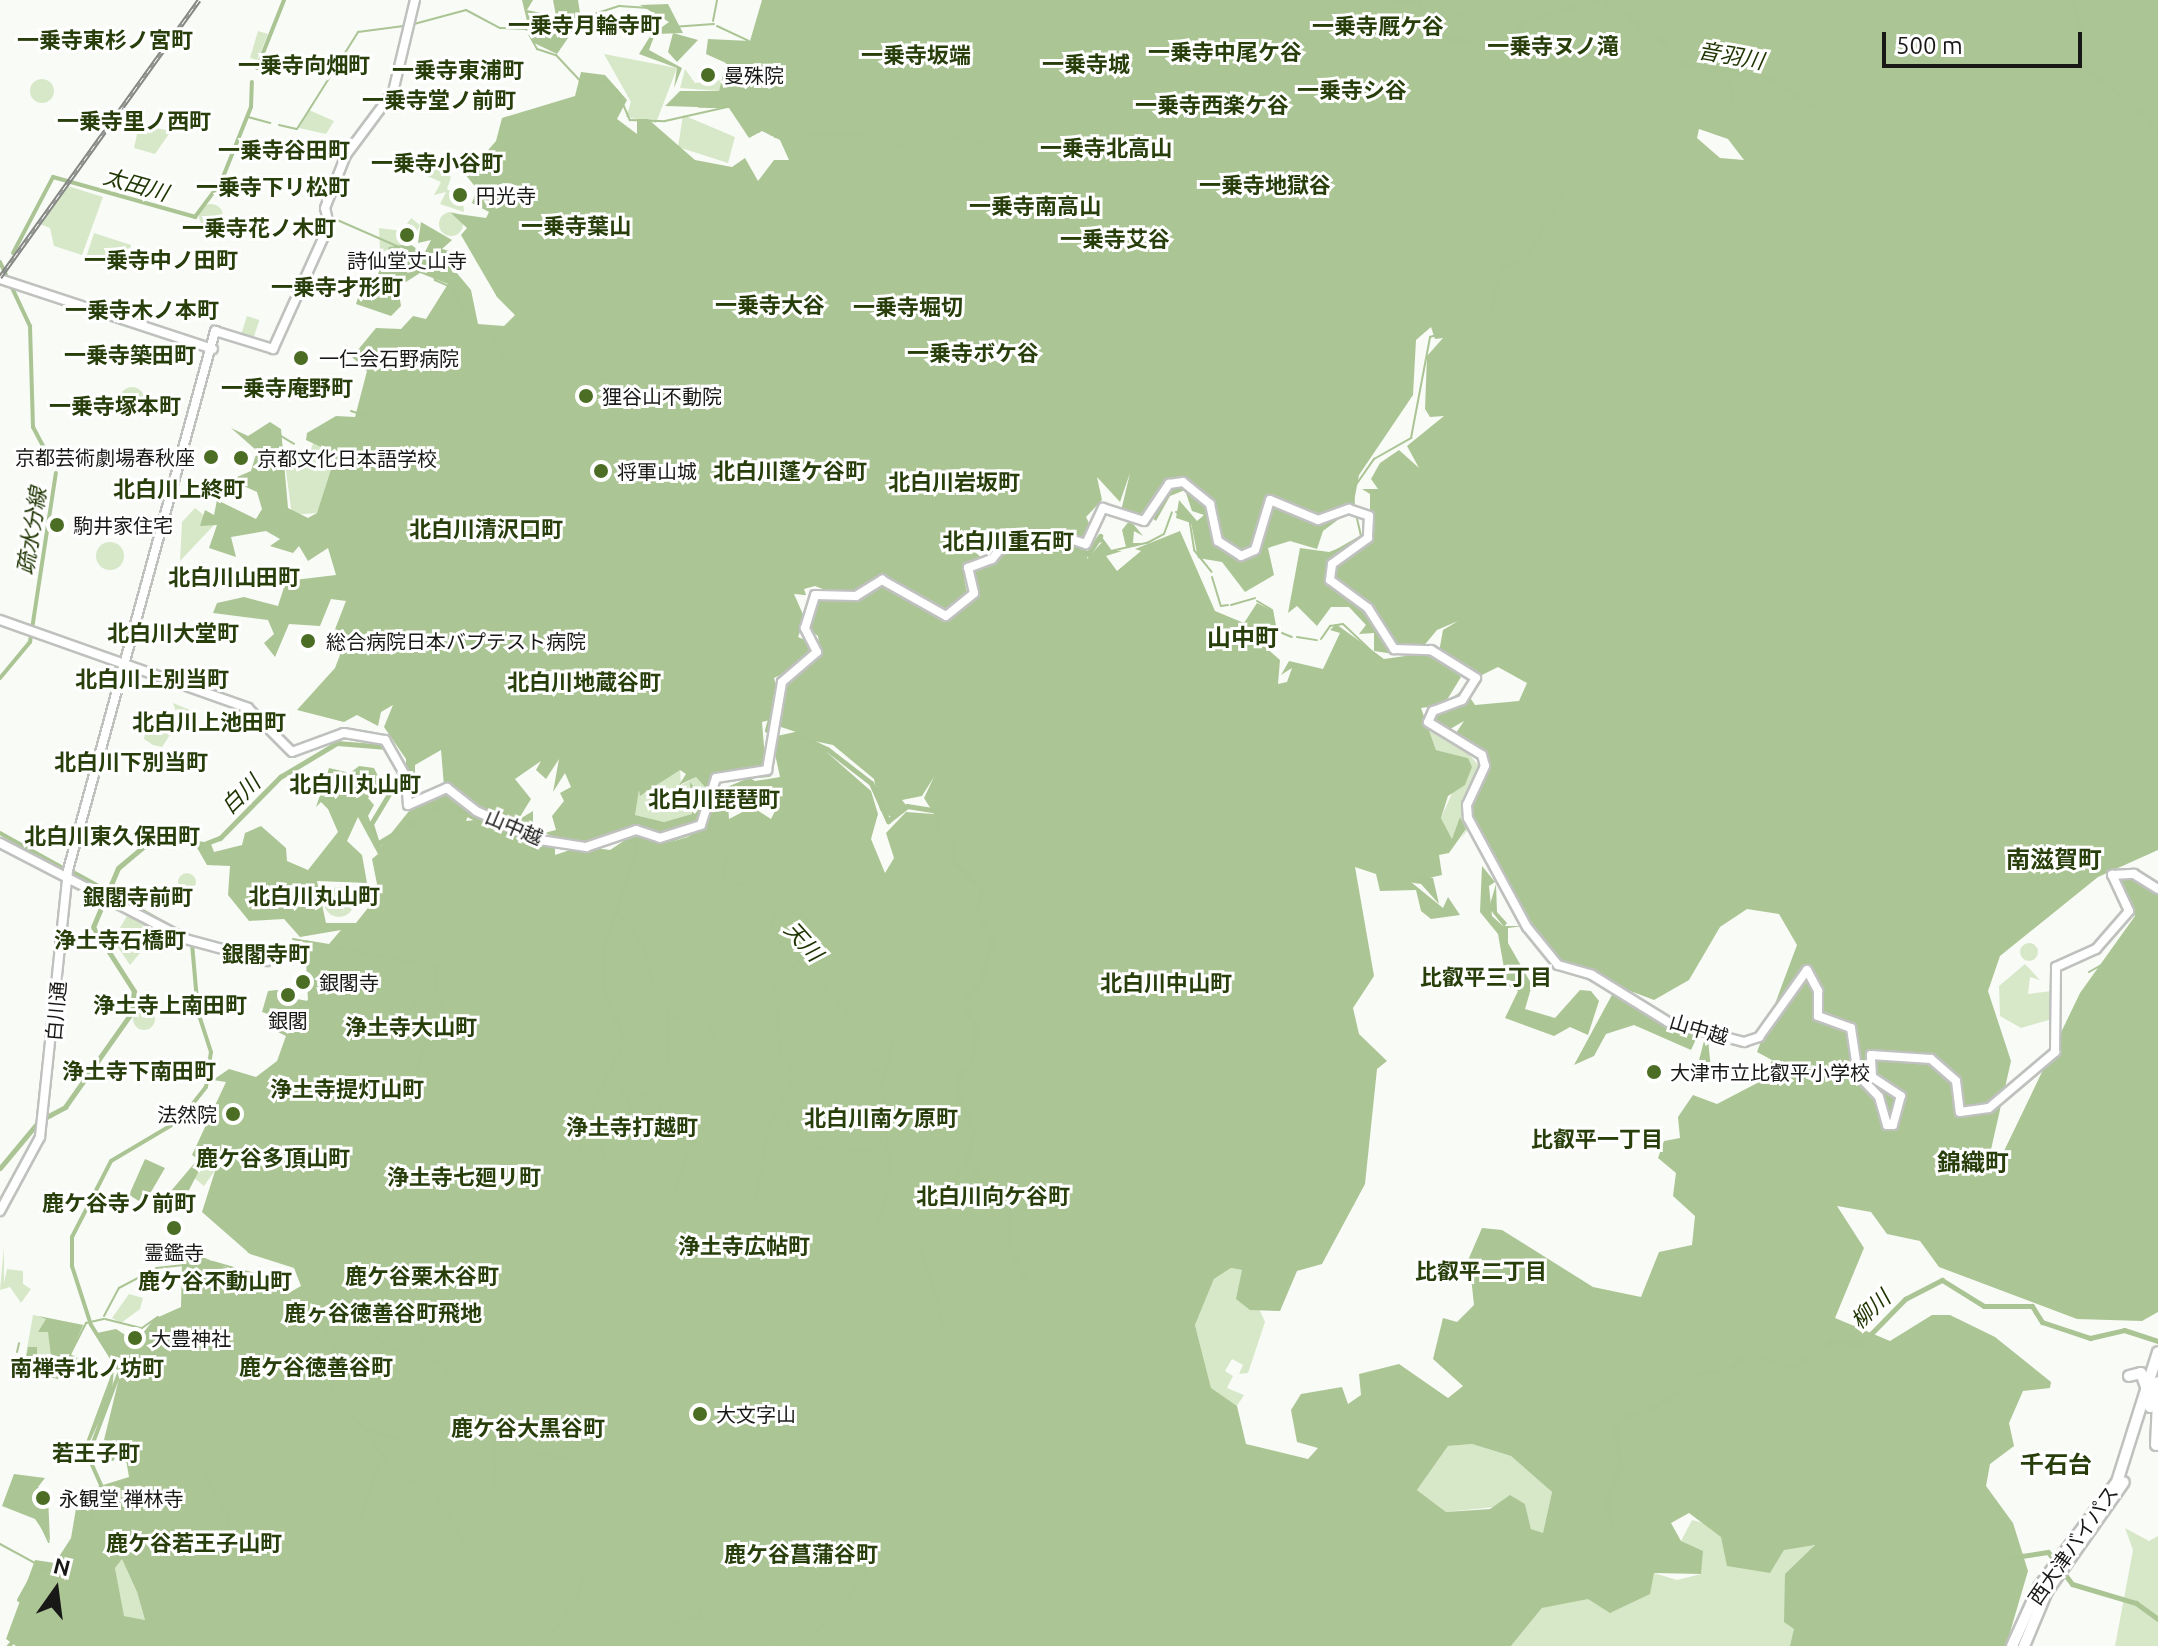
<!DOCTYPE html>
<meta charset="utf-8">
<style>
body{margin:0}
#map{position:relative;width:2158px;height:1646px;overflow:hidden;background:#f9fbf7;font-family:Ubuntu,"Noto Sans JP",sans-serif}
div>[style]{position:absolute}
.green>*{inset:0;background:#d7e8c9;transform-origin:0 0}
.round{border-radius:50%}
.forest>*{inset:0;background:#acc595}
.water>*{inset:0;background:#aac494}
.stream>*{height:2px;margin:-1px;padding:0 1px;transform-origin:1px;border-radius:1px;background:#aac494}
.canal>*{height:4px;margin:-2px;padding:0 2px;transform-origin:2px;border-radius:2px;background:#aac494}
.river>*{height:5px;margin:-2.5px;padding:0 2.5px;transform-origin:2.5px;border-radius:2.5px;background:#aac494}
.roads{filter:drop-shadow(2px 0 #bfc1be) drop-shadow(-2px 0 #bfc1be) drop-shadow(0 2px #bfc1be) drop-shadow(0 -2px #bfc1be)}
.major>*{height:8px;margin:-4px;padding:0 4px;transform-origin:4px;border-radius:4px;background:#fff}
.highway>*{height:10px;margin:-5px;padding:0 5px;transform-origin:5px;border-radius:5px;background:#fff}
.rail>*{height:5px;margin-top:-2.5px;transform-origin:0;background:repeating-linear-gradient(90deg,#fff 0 6px,#868885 0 12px);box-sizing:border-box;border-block:2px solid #868885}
.dots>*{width:22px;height:22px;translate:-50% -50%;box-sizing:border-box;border:4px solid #fff;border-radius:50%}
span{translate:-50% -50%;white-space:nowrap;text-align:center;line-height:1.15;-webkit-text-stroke:6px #fff;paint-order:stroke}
.poi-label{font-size:20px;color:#181917}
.left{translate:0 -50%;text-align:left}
.right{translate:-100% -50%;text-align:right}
.street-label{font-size:20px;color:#181917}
.neighbourhood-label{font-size:22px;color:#283f0c;font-weight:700}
.water-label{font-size:22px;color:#1e3400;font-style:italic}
.quarter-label{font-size:24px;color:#283f0c;font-weight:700}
.north{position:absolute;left:16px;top:1550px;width:80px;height:80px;-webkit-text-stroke:6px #fff;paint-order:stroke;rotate:14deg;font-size:22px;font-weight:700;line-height:32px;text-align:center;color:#181917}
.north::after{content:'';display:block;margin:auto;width:28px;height:36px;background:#181917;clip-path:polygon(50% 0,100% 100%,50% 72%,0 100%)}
.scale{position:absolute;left:1882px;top:32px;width:200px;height:36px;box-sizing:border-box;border:4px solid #181917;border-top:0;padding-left:10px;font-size:24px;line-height:28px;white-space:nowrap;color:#181917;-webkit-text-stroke:6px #fff;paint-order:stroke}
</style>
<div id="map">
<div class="green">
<div style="clip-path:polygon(258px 31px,268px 34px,257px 60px,250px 58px)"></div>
<div style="clip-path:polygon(604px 54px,677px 68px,656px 123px,626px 117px,631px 102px)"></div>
<div style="clip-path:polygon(685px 69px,695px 83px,722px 80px,719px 91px,680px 88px)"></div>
<div class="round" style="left:30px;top:79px;width:24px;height:24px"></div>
<div style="clip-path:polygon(309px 110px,334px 121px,326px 134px,299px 128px)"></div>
<div style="clip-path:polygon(683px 115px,735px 137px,728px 163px,678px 147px)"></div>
<div style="clip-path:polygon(139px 125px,171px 131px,155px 154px,134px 148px)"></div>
<div style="clip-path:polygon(437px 168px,451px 177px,447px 189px,463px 200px,464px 212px,440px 204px,446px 192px,434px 195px,441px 182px,427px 176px)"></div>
<div style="clip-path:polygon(68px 186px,103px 197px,82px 255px,54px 246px,50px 228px,40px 224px)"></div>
<div class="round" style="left:199px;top:204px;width:24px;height:24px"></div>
<div class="round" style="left:439px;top:212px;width:24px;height:24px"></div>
<div style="clip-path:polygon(411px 218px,420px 225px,408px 252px,380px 251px,379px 228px,402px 231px)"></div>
<div style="left:94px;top:233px;width:39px;height:25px;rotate:18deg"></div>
<div style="left:247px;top:316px;width:13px;height:21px;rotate:18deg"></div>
<div class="round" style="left:120px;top:387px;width:24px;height:24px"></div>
<div style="clip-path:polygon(314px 441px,337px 454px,330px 480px,317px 513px,292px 515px,285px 464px,309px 455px)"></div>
<div style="clip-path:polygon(195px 508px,215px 524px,180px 561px,182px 522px)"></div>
<div class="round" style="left:96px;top:542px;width:28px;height:28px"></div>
<div style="clip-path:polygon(173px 703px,190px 710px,186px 729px,175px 727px,162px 747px,153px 745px,144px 739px,149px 712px,179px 720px)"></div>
<div style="clip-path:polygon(1428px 728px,1459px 742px,1479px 766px,1469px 789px,1469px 828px,1460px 840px,1466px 829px,1459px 826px,1452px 839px,1441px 818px,1468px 758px,1436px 750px)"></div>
<div style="clip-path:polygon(680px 769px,681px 785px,696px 777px,712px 788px,704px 800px,696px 790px,688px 787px,695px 792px,692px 814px,664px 822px,634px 815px,639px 790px,645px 794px)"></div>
<div class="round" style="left:178px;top:873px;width:18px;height:18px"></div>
<div class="round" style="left:324px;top:887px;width:30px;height:30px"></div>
<div style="clip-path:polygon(128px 914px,159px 931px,130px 965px,113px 940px)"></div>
<div class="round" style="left:2020px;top:943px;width:18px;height:18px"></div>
<div style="clip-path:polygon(2025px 964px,2040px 980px,2030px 977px,2028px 994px,2051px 991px,2056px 1018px,2021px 1028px,2000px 1016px,1999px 986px)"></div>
<div class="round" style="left:133px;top:1008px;width:22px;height:22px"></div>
<div style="clip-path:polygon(202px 1165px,216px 1169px,204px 1186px,193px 1177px)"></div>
<div style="clip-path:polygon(4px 1247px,4px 1283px,7px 1269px,23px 1271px,23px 1284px,31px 1289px,21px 1303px,10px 1287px,0 1290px)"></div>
<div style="clip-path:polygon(1231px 1268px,1242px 1270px,1265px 1322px,1248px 1373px,1239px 1374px,1243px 1365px,1232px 1359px,1225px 1371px,1233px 1376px,1227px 1388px,1244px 1395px,1237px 1406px,1211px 1389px,1195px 1325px,1214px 1279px)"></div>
<div style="clip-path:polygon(129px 1294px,143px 1298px,140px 1309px,121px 1323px,112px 1318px)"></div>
<div style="clip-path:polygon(33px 1315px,84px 1325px,71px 1354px,78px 1358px,73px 1368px,62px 1378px,23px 1371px)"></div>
<div style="clip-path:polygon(1472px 1444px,1511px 1456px,1552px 1492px,1543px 1534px,1531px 1529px,1525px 1504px,1446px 1512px,1417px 1490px,1448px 1446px)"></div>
<div style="clip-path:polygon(1692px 1520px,1786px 1546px,1814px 1539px,1800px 1646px,1511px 1646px,1542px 1608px,1654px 1573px,1677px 1580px,1701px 1574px,1681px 1541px)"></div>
<div style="clip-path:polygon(2125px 1528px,2149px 1541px,2158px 1536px,2158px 1646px,2115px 1646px,2133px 1550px)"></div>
<div style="clip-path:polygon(122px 1558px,137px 1592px,145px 1620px,123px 1616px,115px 1568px)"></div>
</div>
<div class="forest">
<div style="clip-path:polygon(522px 0,533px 0,527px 10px,556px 16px,553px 0,578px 0,581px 19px,557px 54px,532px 42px)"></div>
<div style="clip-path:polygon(evenodd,762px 0,2158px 0,2158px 850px,2098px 877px,2000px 956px,1988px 991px,2011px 1061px,1990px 1154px,2004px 1151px,2080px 993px,2135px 916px,2114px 879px,2132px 868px,2158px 889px,2158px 1312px,2142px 1321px,2077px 1319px,1939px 1267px,1920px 1241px,1887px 1234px,1871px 1212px,1837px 1206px,1864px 1248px,1835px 1318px,1890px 1341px,1932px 1315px,1950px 1315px,1995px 1337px,2051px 1382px,2050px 1388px,2023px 1391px,2009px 1423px,2014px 1446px,1990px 1464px,1986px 1486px,2013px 1523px,2028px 1571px,2006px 1646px,1790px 1646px,1794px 1629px,1784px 1622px,1785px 1574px,1815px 1545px,1784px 1550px,1770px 1573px,1727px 1566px,1721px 1537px,1689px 1513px,1671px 1523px,1681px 1541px,1703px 1551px,1701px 1574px,1654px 1573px,1650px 1594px,1610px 1613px,1588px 1599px,1542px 1608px,1511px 1646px,16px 1646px,6px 1639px,35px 1560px,55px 1563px,71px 1538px,79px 1491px,92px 1505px,103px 1485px,129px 1477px,124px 1448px,104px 1440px,121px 1370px,97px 1333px,116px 1329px,136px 1342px,154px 1319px,181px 1307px,182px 1262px,196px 1254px,287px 1294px,301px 1286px,294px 1268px,250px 1254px,202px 1212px,216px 1168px,202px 1165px,188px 1192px,171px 1191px,198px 1159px,192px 1155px,226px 1082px,213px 1080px,229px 1069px,256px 1077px,277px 1061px,286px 1036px,276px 1031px,283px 1019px,262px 1012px,268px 991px,293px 988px,285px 997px,308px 1001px,305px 940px,329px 944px,341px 930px,300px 937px,284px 919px,249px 921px,228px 895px,230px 866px,207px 865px,196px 846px,211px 844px,214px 852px,242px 845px,245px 833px,261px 826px,286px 848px,287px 861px,308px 870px,338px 832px,328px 809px,321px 802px,316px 807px,329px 768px,350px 773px,359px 766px,374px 768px,381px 782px,368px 798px,374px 805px,368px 816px,381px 846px,413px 806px,440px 790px,469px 813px,466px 821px,491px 818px,527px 840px,555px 844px,555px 855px,570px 850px,558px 843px,581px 846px,544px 833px,556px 830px,552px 816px,564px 801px,560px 793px,571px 787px,565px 773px,553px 792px,559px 759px,546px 779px,536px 770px,541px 761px,515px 779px,531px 799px,518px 820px,533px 811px,533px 831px,478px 810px,444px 786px,441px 750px,415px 765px,415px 775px,406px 772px,406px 759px,384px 727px,393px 705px,381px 712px,378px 726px,357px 715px,344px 722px,297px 710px,335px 668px,340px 655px,332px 637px,346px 601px,331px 599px,320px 626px,289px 624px,275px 657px,264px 643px,274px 634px,268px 620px,213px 613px,217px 603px,244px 597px,278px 606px,286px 581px,336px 575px,328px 548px,308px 561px,299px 546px,293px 553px,270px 546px,280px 539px,266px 531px,231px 537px,236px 557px,209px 548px,217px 525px,200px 526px,205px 510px,214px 515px,217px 500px,256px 519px,262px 509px,257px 492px,230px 480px,251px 471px,257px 451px,231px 428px,248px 436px,270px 422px,281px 429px,288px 508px,308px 518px,317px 513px,336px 454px,306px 440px,307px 433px,336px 416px,355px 417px,367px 371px,352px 357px,376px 328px,401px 329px,413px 316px,426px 319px,448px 284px,420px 273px,398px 287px,401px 306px,391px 316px,356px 304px,365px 276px,375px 281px,389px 247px,410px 244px,424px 254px,431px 240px,418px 243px,421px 222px,452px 240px,442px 249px,454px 252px,451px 266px,471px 290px,478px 324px,504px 326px,515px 315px,497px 297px,461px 235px,467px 228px,451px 213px,486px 218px,489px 212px,472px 203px,477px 189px,457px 164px,460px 157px,476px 164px,496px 141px,502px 118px,575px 96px,581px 72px,605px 75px,627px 100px,617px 119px,637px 134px,637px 119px,648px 119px,695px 160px,732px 167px,745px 158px,758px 181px,774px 160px,789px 160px,780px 140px,762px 131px,749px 138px,729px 108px,665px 106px,680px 91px,719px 91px,726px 63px,706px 54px,708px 39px,750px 41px,762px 0,1699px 129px,1728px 139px,1744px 160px,1720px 158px,1697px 138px,1699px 129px,762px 0,1431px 327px,1435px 339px,1443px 338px,1427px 356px,1425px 409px,1430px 417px,1444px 416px,1407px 446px,1419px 468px,1399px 450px,1380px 463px,1371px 479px,1378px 489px,1362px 489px,1370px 494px,1370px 536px,1335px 562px,1330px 576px,1374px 611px,1393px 647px,1422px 648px,1437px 630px,1458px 621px,1443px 630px,1439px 652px,1478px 677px,1498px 667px,1527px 683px,1519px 701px,1475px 705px,1469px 696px,1429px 720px,1445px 732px,1464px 721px,1454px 736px,1486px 759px,1470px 811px,1529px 927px,1559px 964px,1654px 1000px,1689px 980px,1720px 927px,1747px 909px,1779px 914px,1797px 945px,1757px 1052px,1772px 1060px,1763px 1080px,1717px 1104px,1693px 1095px,1678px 1117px,1680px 1138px,1664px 1141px,1658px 1158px,1676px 1173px,1673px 1196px,1695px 1216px,1692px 1245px,1659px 1252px,1641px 1297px,1593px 1287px,1502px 1230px,1482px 1228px,1469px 1258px,1474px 1305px,1457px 1322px,1443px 1318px,1433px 1359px,1463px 1386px,1448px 1398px,1399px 1364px,1359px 1374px,1361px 1395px,1348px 1404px,1342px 1387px,1301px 1394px,1291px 1410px,1297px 1442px,1318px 1448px,1308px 1459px,1246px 1444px,1237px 1406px,1211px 1388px,1195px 1325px,1214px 1279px,1231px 1268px,1242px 1270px,1236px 1299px,1250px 1310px,1280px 1311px,1297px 1271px,1322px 1264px,1365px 1184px,1377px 1069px,1387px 1061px,1359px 1034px,1353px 1008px,1374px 976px,1355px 867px,1376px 874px,1380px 891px,1416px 890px,1421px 911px,1431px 919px,1460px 915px,1448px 897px,1443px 908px,1411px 882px,1442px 875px,1439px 855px,1449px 853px,1466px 829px,1460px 817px,1452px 839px,1441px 818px,1448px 796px,1465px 785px,1472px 767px,1468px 758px,1436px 750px,1421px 708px,1450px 704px,1461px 698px,1471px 684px,1445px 703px,1461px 677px,1443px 660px,1426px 653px,1384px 659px,1336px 624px,1330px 630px,1340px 633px,1323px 669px,1289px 661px,1281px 675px,1292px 668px,1287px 682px,1278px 684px,1280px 660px,1264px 646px,1269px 634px,1276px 638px,1273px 611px,1257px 603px,1244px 623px,1215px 611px,1180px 531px,1135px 549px,1141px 551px,1117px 571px,1106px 556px,1122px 551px,1109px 550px,1101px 536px,1088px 546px,1102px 542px,1087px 559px,1088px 551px,1066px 540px,1034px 554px,1013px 540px,1011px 552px,971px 568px,976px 594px,955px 612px,939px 618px,904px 598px,942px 614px,955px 608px,968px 597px,962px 569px,984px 560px,975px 552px,1007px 526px,1037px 544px,1062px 535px,1088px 541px,1094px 533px,1086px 517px,1102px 500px,1097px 477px,1120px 502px,1130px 473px,1121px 511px,1138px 521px,1169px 481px,1190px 483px,1214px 506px,1220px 542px,1242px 555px,1258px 542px,1268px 500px,1316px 517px,1353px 507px,1359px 475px,1413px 395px,1416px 340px,1431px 327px,762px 0,815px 586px,838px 595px,813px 599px,808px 629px,818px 636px,820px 651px,782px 687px,772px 724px,796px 732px,772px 740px,780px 777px,755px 781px,745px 775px,735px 774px,723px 777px,716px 788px,729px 776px,746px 779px,713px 793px,706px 824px,688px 837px,670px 842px,639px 831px,610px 850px,582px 846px,611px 843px,636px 829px,662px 837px,699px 825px,716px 778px,730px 771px,766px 770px,762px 722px,770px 720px,778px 693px,774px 678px,805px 663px,817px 645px,798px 637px,805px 619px,794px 594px,806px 595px,804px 589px,815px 586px,762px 0,814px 741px,833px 745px,874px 779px,880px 810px,891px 817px,906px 805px,902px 800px,922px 796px,934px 777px,924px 798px,934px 814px,906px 812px,886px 833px,894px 858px,885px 873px,871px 839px,878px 814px,871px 791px,814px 741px,762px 0,680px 770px,686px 774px,679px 785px,696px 777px,706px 788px,704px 800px,690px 782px,692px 814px,664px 822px,635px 815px,639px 790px,640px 796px,680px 770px,762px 0,743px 796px,766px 796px,776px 809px,771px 819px,752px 807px,729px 819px,728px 804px,733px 811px,743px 796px,762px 0,358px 817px,378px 854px,372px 859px,379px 894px,356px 923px,326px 923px,317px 881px,367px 883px,362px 855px,347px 841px,358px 817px,762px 0,1472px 1444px,1511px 1456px,1552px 1492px,1543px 1533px,1531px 1529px,1525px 1504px,1510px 1495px,1490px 1509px,1446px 1512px,1417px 1490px,1448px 1446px,1472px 1444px,762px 0,122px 1559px,137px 1592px,145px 1620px,124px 1616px,115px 1568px,122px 1559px)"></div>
<div style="clip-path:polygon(668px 4px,683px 33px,655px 34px,649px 50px,682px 68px,674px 88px,677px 68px,639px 54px,651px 35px,669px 22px,640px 5px)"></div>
<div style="clip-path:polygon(1179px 482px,1207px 503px,1215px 538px,1250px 556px,1268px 503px,1315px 520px,1347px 513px,1323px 531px,1317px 549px,1290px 541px,1268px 548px,1274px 575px,1245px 592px,1222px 562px,1198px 558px,1191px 523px,1176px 518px,1179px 500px,1197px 521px,1204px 515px,1192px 511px,1185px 490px,1170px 496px,1156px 521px,1151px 517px)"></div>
<div style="clip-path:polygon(1130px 520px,1143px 536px,1134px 531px,1133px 543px,1146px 543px,1126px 547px,1122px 530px)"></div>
<div style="clip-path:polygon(1363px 539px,1328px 566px,1326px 576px,1371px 615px,1401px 655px,1374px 651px,1374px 633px,1359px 634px,1366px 625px,1349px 607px,1331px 607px,1317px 626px,1297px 606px,1288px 613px,1300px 548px,1329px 552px)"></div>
<div style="clip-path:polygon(1482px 866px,1495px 882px,1489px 886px,1492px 916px,1503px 926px,1524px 926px,1508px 928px,1508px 943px,1532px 985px,1525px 1009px,1555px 1018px,1580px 990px,1591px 991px,1599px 1001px,1588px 1035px,1570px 1027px,1554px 1036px,1505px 1018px,1518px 991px,1507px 985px,1498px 934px,1480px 912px)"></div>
<div style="clip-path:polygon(1613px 993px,1660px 1019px,1719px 1038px,1708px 1040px,1711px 1069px,1694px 1080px,1705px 1037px,1697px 1037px,1691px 1050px,1634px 1025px,1606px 1034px,1594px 1056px,1574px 1065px)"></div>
<div style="clip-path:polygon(145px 1159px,165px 1168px,144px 1204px,129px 1195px)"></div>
<div style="clip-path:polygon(38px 1316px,83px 1325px,70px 1354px,77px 1358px,73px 1368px,62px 1378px,24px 1371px,28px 1347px,37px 1347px,37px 1357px,51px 1356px,48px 1332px,38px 1332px,46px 1319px)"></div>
<div style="clip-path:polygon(114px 1367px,112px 1393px,84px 1454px,82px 1453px)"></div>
<div style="clip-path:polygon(14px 1474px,45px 1478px,38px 1487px,48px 1497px,50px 1541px,35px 1519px,2px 1506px)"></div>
</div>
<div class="water">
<div style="clip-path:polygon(673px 33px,698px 40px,677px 62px,668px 52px)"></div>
<div style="clip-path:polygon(1424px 876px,1433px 878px,1439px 904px,1421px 884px,1408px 882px)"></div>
<div style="clip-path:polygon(1496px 884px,1497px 912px,1507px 923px,1504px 927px,1489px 908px)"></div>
</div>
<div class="stream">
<div style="left:1431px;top:19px;width:17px;rotate:3deg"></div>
<div style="left:1448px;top:20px;width:48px;rotate:-24.4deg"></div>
<div style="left:713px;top:21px;width:21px;rotate:-79deg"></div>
<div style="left:414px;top:24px;width:54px;rotate:-15.1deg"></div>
<div style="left:466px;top:10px;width:38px;rotate:28deg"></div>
<div style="left:500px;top:28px;width:26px;rotate:2deg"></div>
<div style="left:526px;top:29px;width:23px;rotate:61deg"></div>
<div style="left:537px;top:49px;width:20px;rotate:18deg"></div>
<div style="left:556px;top:55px;width:42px;rotate:46.9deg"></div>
<div style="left:585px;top:86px;width:18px;rotate:-16deg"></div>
<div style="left:602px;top:81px;width:17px;rotate:31deg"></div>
<div style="left:617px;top:90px;width:33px;rotate:67deg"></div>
<div style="left:630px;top:120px;width:35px;rotate:2deg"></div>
<div style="left:665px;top:121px;width:82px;rotate:-12.7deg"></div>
<div style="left:745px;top:103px;width:68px;rotate:28.1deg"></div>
<div style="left:805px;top:135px;width:61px"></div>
<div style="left:717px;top:26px;width:35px;rotate:25deg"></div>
<div style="left:527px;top:27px;width:11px;rotate:-68deg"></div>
<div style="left:531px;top:17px;width:48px;rotate:2.4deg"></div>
<div style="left:579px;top:19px;width:42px;rotate:-18deg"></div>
<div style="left:619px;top:6px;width:45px;rotate:3.8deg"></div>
<div style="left:664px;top:9px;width:17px;rotate:62deg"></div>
<div style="left:672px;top:27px;width:42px;rotate:-4.1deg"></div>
<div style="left:1729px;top:72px;width:28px;rotate:84deg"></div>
<div style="left:1732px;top:100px;width:25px;rotate:53deg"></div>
<div style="left:248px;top:117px;width:23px;rotate:15deg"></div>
<div style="left:279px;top:125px;width:18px;rotate:13deg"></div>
<div style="left:297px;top:129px;width:115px;rotate:-57.8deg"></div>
<div style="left:358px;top:32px;width:46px;rotate:-7.4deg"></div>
<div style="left:870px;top:137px;width:65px;rotate:16.2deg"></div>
<div style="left:932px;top:155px;width:30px;rotate:-37deg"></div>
<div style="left:956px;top:137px;width:44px;rotate:13.1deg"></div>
<div style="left:335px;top:219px;width:103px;rotate:23.6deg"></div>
<div style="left:430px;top:261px;width:20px;rotate:75deg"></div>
<div style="left:435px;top:280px;width:17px;rotate:24deg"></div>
<div style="left:451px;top:287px;width:37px;rotate:61deg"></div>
<div style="left:469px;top:319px;width:32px;rotate:36deg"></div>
<div style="left:495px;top:338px;width:29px;rotate:68deg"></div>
<div style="left:351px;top:411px;width:22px;rotate:18deg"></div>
<div style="left:372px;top:418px;width:87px;rotate:39deg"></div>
<div style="left:276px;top:433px;width:21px;rotate:31deg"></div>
<div style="left:333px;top:459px;width:32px;rotate:39deg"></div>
<div style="left:1354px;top:507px;width:18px;rotate:-93deg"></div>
<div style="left:1353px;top:489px;width:37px;rotate:-55deg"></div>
<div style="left:1374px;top:459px;width:43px;rotate:-29.6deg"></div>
<div style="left:1411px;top:438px;width:103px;rotate:-79.3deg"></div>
<div style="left:1430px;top:337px;width:55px;rotate:-16.8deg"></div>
<div style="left:1483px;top:321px;width:17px;rotate:-54deg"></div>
<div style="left:1493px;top:307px;width:29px;rotate:-82deg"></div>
<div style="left:1497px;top:278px;width:16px;rotate:-55deg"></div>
<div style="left:1506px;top:265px;width:21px;rotate:-14deg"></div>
<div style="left:1526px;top:260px;width:79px;rotate:-61.2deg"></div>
<div style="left:1564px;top:191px;width:40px;rotate:-43deg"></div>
<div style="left:1176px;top:512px;width:14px;rotate:21deg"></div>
<div style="left:1189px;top:517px;width:33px;rotate:81deg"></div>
<div style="left:1194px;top:550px;width:28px;rotate:51deg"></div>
<div style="left:1100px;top:536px;width:19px;rotate:54deg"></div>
<div style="left:1111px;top:551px;width:37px;rotate:-13deg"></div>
<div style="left:1147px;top:543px;width:19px;rotate:-28deg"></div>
<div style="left:1164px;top:534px;width:23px;rotate:-70deg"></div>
<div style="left:1330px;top:554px;width:36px;rotate:-30deg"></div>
<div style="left:1361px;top:536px;width:23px;rotate:-103deg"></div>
<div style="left:1212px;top:577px;width:30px;rotate:73deg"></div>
<div style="left:1221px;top:606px;width:7px;rotate:-8deg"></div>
<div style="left:1257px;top:601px;width:17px;rotate:31deg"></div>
<div style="left:1272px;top:610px;width:20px;rotate:79deg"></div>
<div style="left:1231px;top:605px;width:25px;rotate:-16deg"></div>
<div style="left:1277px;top:631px;width:16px;rotate:22deg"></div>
<div style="left:1297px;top:637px;width:20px;rotate:9deg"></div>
<div style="left:1321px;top:639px;width:16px;rotate:-55deg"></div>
<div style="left:1330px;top:626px;width:13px;rotate:-9deg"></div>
<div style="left:1343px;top:624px;width:55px;rotate:43.5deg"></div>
<div style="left:1383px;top:662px;width:48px;rotate:-8.5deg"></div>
<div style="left:1430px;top:655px;width:26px;rotate:31deg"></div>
<div style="left:707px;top:827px;width:32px;rotate:54deg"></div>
<div style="left:726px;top:853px;width:30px;rotate:94deg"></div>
<div style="left:724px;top:883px;width:26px;rotate:4deg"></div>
<div style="left:750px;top:885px;width:35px;rotate:33deg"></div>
<div style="left:779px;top:904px;width:29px;rotate:108deg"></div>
<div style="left:770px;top:932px;width:109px;rotate:45.7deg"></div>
<div style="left:846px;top:1010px;width:19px;rotate:12deg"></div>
<div style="left:865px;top:1014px;width:40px;rotate:46deg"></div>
<div style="left:893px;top:1043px;width:43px;rotate:104.7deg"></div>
<div style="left:882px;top:1085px;width:101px;rotate:84.9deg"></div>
<div style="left:891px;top:1186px;width:38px;rotate:110deg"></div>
<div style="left:633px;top:835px;width:14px;rotate:73deg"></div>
<div style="left:637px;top:848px;width:66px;rotate:107.6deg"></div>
<div style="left:617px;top:911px;width:47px;rotate:53.6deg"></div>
<div style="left:645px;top:949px;width:33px;rotate:79deg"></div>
<div style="left:651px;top:981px;width:27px;rotate:54deg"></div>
<div style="left:667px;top:1003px;width:62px;rotate:88.2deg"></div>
<div style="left:779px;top:904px;width:42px;rotate:28.4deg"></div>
<div style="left:293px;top:939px;width:147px;rotate:11deg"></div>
<div style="left:437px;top:967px;width:25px;rotate:95deg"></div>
<div style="left:435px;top:992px;width:50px;rotate:63.9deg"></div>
<div style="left:424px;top:958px;width:30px;rotate:-53deg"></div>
<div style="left:437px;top:967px;width:28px;rotate:-26deg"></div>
<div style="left:2089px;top:972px;width:79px;rotate:-29.5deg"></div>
<div style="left:327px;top:982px;width:1px"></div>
<div style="left:311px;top:988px;width:5px;rotate:-11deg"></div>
<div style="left:311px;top:989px;width:4px;rotate:14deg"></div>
<div style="left:433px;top:992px;width:22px;rotate:150deg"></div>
<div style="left:414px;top:1003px;width:45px;rotate:74.4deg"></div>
<div style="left:426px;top:1046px;width:28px;rotate:113deg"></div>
<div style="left:415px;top:1072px;width:31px;rotate:48deg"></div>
<div style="left:767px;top:996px;width:42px;rotate:-46.9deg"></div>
<div style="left:295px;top:1003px;width:8px;rotate:90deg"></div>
<div style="left:294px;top:1012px;width:18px;rotate:-38deg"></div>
<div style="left:305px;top:1016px;width:19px;rotate:-36deg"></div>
<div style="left:673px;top:1017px;width:35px;rotate:7deg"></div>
<div style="left:708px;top:1021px;width:26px;rotate:72deg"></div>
<div style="left:842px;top:1023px;width:13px;rotate:-63deg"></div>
<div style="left:611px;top:1068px;width:53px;rotate:62.9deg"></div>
<div style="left:872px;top:1071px;width:14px;rotate:-17deg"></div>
<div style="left:627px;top:1098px;width:22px;rotate:-13deg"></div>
<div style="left:648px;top:1093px;width:16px;rotate:43deg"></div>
<div style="left:660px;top:1104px;width:21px;rotate:82deg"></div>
<div style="left:663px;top:1125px;width:31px;rotate:25deg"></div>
<div style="left:691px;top:1138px;width:55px;rotate:105.8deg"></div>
<div style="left:781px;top:1111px;width:27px;rotate:62deg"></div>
<div style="left:693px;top:1141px;width:15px;rotate:28deg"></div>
<div style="left:812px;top:1147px;width:59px;rotate:4.8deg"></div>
<div style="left:871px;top:1152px;width:23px;rotate:-52deg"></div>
<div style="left:580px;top:1156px;width:38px;rotate:-90deg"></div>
<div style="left:580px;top:1118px;width:19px;rotate:-47deg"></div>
<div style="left:605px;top:1160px;width:57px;rotate:-102.1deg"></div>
<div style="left:593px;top:1104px;width:70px;rotate:-62.7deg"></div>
<div style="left:625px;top:1042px;width:54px;rotate:-111.8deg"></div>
<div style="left:605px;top:992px;width:47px;rotate:-91.2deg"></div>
<div style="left:604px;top:945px;width:36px;rotate:-69deg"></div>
<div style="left:685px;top:1183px;width:11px;rotate:38deg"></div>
<div style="left:756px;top:1200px;width:75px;rotate:-80deg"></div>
<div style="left:769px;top:1126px;width:57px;rotate:-61.6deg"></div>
<div style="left:796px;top:1076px;width:29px;rotate:-124deg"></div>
<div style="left:780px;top:1052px;width:62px;rotate:-94.6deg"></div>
<div style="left:923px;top:1219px;width:73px;rotate:-52.2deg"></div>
<div style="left:920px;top:1245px;width:89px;rotate:73.6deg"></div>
<div style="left:156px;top:1268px;width:57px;rotate:-6deg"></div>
<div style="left:213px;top:1262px;width:54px;rotate:16.1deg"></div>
<div style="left:265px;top:1277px;width:63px;rotate:41.8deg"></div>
<div style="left:312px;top:1319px;width:50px;rotate:8deg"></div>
<div style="left:362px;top:1326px;width:36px;rotate:39deg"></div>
<div style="left:390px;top:1349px;width:51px;rotate:14.9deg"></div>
<div style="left:439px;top:1362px;width:59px;rotate:47.7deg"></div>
<div style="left:479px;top:1406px;width:44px;rotate:67.5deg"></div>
<div style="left:496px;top:1447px;width:42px;rotate:92.7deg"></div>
<div style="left:494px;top:1489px;width:47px;rotate:46.7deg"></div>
<div style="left:104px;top:1316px;width:32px;rotate:-62deg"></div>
<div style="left:119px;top:1288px;width:36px;rotate:-28deg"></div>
<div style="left:105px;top:1319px;width:38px;rotate:14deg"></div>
<div style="left:142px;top:1328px;width:19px;rotate:-35deg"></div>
<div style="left:158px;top:1317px;width:26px;rotate:61deg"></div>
<div style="left:322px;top:1324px;width:23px;rotate:59deg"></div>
<div style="left:334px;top:1344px;width:48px;rotate:92.4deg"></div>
<div style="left:332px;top:1392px;width:48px;rotate:48.4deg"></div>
<div style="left:364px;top:1428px;width:40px;rotate:18deg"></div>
<div style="left:418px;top:1351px;width:22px;rotate:-72deg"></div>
<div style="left:17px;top:1352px;width:9px;rotate:-77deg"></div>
<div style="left:450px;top:1366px;width:29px;rotate:-6deg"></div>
<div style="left:25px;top:1372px;width:34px;rotate:10deg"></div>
<div style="left:58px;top:1378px;width:62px;rotate:-63deg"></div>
<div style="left:86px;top:1323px;width:18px;rotate:-13deg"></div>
<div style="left:324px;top:1414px;width:22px;rotate:-69deg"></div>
<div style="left:364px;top:1429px;width:55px;rotate:54.6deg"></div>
<div style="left:396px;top:1474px;width:40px;rotate:23.4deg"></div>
<div style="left:433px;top:1490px;width:63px;rotate:59.3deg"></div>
<div style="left:499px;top:1449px;width:73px;rotate:7.9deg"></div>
<div style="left:571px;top:1459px;width:46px;rotate:49.4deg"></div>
<div style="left:550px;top:1454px;width:73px;rotate:-25.9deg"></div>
<div style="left:181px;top:1455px;width:44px;rotate:-17.2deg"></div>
<div style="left:122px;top:1459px;width:12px;rotate:24deg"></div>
<div style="left:133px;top:1464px;width:55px;rotate:78.5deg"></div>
<div style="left:573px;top:1459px;width:50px;rotate:-12.7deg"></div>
<div style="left:201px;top:1467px;width:47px;rotate:61.8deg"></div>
<div style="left:223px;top:1508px;width:58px;rotate:32.3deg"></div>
<div style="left:137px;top:1480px;width:47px;rotate:29.3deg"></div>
<div style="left:227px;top:1512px;width:34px;rotate:88deg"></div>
<div style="left:39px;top:1521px;width:23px;rotate:65deg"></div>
<div style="left:360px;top:1522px;width:66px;rotate:-72.4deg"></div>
<div style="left:0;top:1544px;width:52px;rotate:28.5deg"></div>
<div style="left:698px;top:1599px;width:14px;rotate:82deg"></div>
<div style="left:575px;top:1600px;width:29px;rotate:-68deg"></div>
<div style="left:669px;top:1624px;width:33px;rotate:-14deg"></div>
<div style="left:701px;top:1616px;width:91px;rotate:19.2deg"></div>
<div style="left:166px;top:1646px;width:8px;rotate:-50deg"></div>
<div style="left:521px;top:1646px;width:39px;rotate:-26deg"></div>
<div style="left:556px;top:1629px;width:30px;rotate:-56deg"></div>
<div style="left:799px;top:1646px;width:52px;rotate:-40.4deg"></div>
<div style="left:839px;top:1612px;width:59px;rotate:-56.9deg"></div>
</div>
<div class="canal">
<div style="left:257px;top:68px;width:73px;rotate:-68.3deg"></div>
<div style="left:13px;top:253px;width:86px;rotate:-62.2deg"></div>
<div style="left:53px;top:177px;width:148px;rotate:15.7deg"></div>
<div style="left:195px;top:217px;width:44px;rotate:-53.4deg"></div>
<div style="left:221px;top:182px;width:81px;rotate:-68.2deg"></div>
<div style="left:251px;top:107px;width:25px;rotate:-88deg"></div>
<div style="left:0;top:262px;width:71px;rotate:64.9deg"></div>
<div style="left:30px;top:326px;width:101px;rotate:88.3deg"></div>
<div style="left:33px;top:427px;width:43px;rotate:62.2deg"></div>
<div style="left:0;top:678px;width:47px;rotate:-50.2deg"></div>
<div style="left:30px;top:642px;width:171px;rotate:-81.3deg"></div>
<div style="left:0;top:833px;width:70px;rotate:29.1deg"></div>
<div style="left:75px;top:873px;width:33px;rotate:29deg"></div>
<div style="left:111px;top:893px;width:87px;rotate:29.5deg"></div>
<div style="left:92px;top:1515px;width:31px;rotate:-73deg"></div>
<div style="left:101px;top:1485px;width:32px;rotate:-114deg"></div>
<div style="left:88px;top:1456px;width:91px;rotate:-69.4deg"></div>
<div style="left:120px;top:1371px;width:54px;rotate:-122.2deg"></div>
<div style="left:91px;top:1325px;width:62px;rotate:-107.9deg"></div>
<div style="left:72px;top:1266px;width:29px;rotate:-90deg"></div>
<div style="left:72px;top:1237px;width:85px;rotate:-62.8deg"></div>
<div style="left:111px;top:1161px;width:80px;rotate:-30.7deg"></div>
<div style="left:180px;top:1120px;width:42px;rotate:-51.8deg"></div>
<div style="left:206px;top:1087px;width:35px;rotate:-82deg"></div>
<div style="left:211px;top:1052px;width:42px;rotate:-108deg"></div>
<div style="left:198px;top:1012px;width:69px;rotate:-95deg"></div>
<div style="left:19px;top:1600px;width:29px;rotate:-61deg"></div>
<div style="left:33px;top:1575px;width:16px;rotate:-22deg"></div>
<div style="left:9px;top:1646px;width:4px;rotate:-45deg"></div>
</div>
<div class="river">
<div style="left:1376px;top:0;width:2px"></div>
<div style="left:1391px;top:0;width:28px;rotate:4deg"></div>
<div style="left:1419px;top:2px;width:12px;rotate:70deg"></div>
<div style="left:1605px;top:0;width:72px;rotate:36.6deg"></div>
<div style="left:1663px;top:43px;width:24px;rotate:57deg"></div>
<div style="left:1676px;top:63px;width:94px;rotate:9.2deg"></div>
<div style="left:1769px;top:78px;width:59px;rotate:32.6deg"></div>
<div style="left:2074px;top:0;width:67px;rotate:81.4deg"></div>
<div style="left:2084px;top:66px;width:96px;rotate:39.5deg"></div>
<div style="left:1423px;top:14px;width:25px;rotate:63deg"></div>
<div style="left:1434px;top:36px;width:45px;rotate:9deg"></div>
<div style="left:1480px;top:45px;width:32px;rotate:7deg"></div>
<div style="left:1512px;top:49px;width:9px;rotate:-36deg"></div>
<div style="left:1519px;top:44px;width:21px;rotate:-93deg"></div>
<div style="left:1518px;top:23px;width:80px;rotate:-16.6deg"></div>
<div style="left:1058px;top:541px;width:33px;rotate:23deg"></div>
<div style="left:1088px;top:554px;width:22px;rotate:-56deg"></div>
<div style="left:868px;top:586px;width:18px;rotate:-56deg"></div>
<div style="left:878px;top:571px;width:23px;rotate:40deg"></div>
<div style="left:971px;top:587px;width:18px;rotate:-119deg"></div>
<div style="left:962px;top:571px;width:29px;rotate:-27deg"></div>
<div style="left:988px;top:558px;width:28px;rotate:-75deg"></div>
<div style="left:995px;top:531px;width:21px;rotate:-17deg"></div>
<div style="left:1015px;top:525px;width:22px;rotate:69deg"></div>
<div style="left:1023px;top:546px;width:22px;rotate:5deg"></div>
<div style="left:808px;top:641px;width:17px;rotate:-115deg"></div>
<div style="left:801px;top:626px;width:32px;rotate:-72deg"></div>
<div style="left:811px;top:596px;width:18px;rotate:-9deg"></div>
<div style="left:767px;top:730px;width:53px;rotate:-74.6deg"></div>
<div style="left:772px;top:739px;width:25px;rotate:-12deg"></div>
<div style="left:796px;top:734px;width:34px;rotate:26deg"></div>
<div style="left:827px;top:749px;width:56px;rotate:37.7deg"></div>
<div style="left:871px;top:783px;width:42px;rotate:65.9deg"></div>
<div style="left:888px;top:821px;width:24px;rotate:-38deg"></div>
<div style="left:907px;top:806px;width:30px;rotate:9deg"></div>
<div style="left:937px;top:811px;width:24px;rotate:90deg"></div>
<div style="left:937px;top:835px;width:17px;rotate:31deg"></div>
<div style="left:952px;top:844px;width:19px;rotate:81deg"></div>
<div style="left:955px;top:863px;width:35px;rotate:43deg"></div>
<div style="left:981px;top:887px;width:23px;rotate:97deg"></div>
<div style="left:978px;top:910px;width:35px;rotate:65deg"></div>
<div style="left:993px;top:942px;width:40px;rotate:108deg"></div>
<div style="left:981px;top:980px;width:29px;rotate:131deg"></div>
<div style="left:962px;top:1002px;width:29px;rotate:61deg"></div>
<div style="left:976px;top:1027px;width:35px;rotate:97deg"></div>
<div style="left:972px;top:1062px;width:20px;rotate:135deg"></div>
<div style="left:958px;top:1076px;width:24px;rotate:90deg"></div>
<div style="left:958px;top:1100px;width:36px;rotate:63deg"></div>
<div style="left:974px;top:1132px;width:30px;rotate:102deg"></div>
<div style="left:968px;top:1161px;width:70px;rotate:52deg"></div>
<div style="left:1011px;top:1216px;width:31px;rotate:94deg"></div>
<div style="left:1009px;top:1247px;width:36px;rotate:62deg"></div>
<div style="left:401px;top:774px;width:58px;rotate:121deg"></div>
<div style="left:371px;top:824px;width:21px;rotate:73deg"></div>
<div style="left:377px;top:844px;width:79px;rotate:-31.1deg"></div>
<div style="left:445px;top:803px;width:102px;rotate:26.3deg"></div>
<div style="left:536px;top:848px;width:16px;rotate:-11deg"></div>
<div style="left:746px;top:776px;width:22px;rotate:-5deg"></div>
<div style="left:768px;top:774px;width:15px;rotate:-74deg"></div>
<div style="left:663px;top:841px;width:46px;rotate:-17.7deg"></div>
<div style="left:707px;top:827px;width:40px;rotate:-77deg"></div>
<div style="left:588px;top:849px;width:45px;rotate:-18deg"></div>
<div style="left:0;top:1168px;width:61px;rotate:-50.3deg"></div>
<div style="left:39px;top:1121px;width:30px;rotate:-28deg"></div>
<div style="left:65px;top:1107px;width:116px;rotate:-54.8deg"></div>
<div style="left:132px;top:1012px;width:21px;rotate:-85deg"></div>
<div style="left:134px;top:991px;width:76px;rotate:-122.6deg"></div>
<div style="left:93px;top:927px;width:64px;rotate:-67deg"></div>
<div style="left:118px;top:868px;width:48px;rotate:-40deg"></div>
<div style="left:155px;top:837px;width:49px;rotate:8.1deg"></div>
<div style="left:204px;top:844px;width:17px;rotate:-21deg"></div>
<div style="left:220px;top:838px;width:86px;rotate:-45.5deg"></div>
<div style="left:280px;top:777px;width:66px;rotate:-30.8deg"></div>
<div style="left:337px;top:743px;width:50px;rotate:4.6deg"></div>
<div style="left:91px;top:1450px;width:22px;rotate:21deg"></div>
<div style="left:1612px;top:1523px;width:22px;rotate:-108deg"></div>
<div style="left:1605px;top:1502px;width:39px;rotate:-66deg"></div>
<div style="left:1621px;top:1466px;width:39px;rotate:-100deg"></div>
<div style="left:1614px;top:1428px;width:14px;rotate:-51deg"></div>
<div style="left:1623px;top:1417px;width:37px;rotate:-17deg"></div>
<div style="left:1658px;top:1406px;width:56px;rotate:-37.7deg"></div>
<div style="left:1702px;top:1372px;width:22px"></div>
<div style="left:1724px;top:1372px;width:30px;rotate:-37deg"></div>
<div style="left:1748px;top:1354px;width:48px;rotate:15.8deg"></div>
<div style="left:1794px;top:1367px;width:47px;rotate:-35.4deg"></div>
<div style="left:1832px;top:1340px;width:29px;rotate:8deg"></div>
<div style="left:1861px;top:1344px;width:63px;rotate:-45.6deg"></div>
<div style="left:1905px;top:1299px;width:42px;rotate:-27.2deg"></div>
<div style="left:1942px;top:1280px;width:49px;rotate:31.8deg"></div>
<div style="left:1984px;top:1306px;width:48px"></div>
<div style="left:2032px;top:1306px;width:19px;rotate:58deg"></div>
<div style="left:2042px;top:1322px;width:51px;rotate:18.4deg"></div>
<div style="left:2090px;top:1338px;width:35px;rotate:-13deg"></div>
<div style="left:2124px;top:1330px;width:36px;rotate:18deg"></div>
<div style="left:2008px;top:1558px;width:40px;rotate:-8.5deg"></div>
<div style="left:2048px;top:1552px;width:40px;rotate:53deg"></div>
<div style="left:2072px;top:1584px;width:67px;rotate:16.5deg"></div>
<div style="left:2136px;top:1603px;width:27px;rotate:36deg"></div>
</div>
<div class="roads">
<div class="major">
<div style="left:0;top:279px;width:224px;rotate:18.2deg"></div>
<div style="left:0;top:620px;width:263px;rotate:19.5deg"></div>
<div style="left:248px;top:708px;width:62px;rotate:45deg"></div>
<div style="left:292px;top:752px;width:55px;rotate:-20.1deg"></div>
<div style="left:344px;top:733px;width:42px;rotate:9.7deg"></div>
<div style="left:385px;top:740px;width:43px;rotate:60.4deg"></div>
<div style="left:406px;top:777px;width:28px;rotate:86deg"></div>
<div style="left:408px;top:805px;width:43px;rotate:-23.6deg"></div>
<div style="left:447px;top:788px;width:37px;rotate:38deg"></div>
<div style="left:476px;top:811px;width:70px;rotate:24.4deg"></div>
<div style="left:540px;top:840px;width:47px;rotate:8.7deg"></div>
<div style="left:586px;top:847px;width:53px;rotate:-18.8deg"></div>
<div style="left:636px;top:830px;width:25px;rotate:18deg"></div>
<div style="left:660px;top:838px;width:43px;rotate:-17.6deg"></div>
<div style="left:701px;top:825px;width:49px;rotate:-72.3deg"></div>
<div style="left:716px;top:778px;width:52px;rotate:-8.9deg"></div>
<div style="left:767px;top:770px;width:89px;rotate:-80.3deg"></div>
<div style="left:782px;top:682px;width:46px;rotate:-40.6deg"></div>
<div style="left:817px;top:652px;width:27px;rotate:-117deg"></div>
<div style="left:805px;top:628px;width:34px;rotate:-73deg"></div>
<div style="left:815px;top:595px;width:41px;rotate:1.4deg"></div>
<div style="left:856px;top:596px;width:31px;rotate:-32deg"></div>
<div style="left:882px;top:580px;width:73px;rotate:29.4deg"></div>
<div style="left:946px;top:616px;width:36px;rotate:-39deg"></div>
<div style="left:974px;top:593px;width:26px;rotate:-103deg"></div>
<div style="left:968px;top:568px;width:26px;rotate:-21deg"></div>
<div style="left:992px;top:559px;width:26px;rotate:-50deg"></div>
<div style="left:1009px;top:539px;width:31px;rotate:13deg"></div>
<div style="left:1039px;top:546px;width:27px;rotate:-20deg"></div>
<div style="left:1064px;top:537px;width:23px;rotate:18deg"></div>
<div style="left:1086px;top:544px;width:40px;rotate:-65deg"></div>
<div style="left:1103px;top:508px;width:43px;rotate:17.6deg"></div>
<div style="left:1144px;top:521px;width:45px;rotate:-56deg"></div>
<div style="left:1169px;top:484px;width:14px;rotate:-8deg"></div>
<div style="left:1183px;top:482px;width:35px;rotate:39deg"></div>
<div style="left:1210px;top:504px;width:38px;rotate:78deg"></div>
<div style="left:1218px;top:541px;width:27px;rotate:33deg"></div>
<div style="left:1241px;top:556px;width:15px;rotate:-23deg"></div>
<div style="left:1255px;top:550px;width:52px;rotate:-73.3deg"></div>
<div style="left:1270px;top:500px;width:52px;rotate:22.6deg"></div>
<div style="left:1318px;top:520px;width:33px;rotate:-20deg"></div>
<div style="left:1349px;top:509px;width:21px;rotate:19deg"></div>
<div style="left:1369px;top:516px;width:22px;rotate:93deg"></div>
<div style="left:1368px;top:538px;width:44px;rotate:144.2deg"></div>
<div style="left:1332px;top:564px;width:16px;rotate:97deg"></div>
<div style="left:1330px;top:580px;width:47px;rotate:36.4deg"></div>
<div style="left:1368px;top:608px;width:49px;rotate:57.6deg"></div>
<div style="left:1394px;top:649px;width:37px;rotate:2deg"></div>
<div style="left:1431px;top:650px;width:53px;rotate:31.9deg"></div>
<div style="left:1476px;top:678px;width:26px;rotate:122deg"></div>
<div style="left:1462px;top:700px;width:31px;rotate:159deg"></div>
<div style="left:1433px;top:711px;width:12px;rotate:114deg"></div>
<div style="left:1428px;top:722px;width:63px;rotate:31.4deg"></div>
<div style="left:1482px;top:755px;width:11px;rotate:75deg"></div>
<div style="left:1485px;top:766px;width:43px;rotate:114.8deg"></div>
<div style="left:1467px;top:805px;width:13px;rotate:86deg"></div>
<div style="left:1468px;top:818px;width:124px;rotate:61.6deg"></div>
<div style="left:1527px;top:927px;width:49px;rotate:50.8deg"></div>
<div style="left:1558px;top:965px;width:35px;rotate:16deg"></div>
<div style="left:1592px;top:975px;width:89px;rotate:31.7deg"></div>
<div style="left:1668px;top:1022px;width:79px;rotate:14.7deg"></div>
<div style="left:1744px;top:1042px;width:16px;rotate:-18deg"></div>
<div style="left:1759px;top:1037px;width:82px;rotate:-54.4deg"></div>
<div style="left:1807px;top:970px;width:24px;rotate:62deg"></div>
<div style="left:1818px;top:991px;width:25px;rotate:90deg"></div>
<div style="left:1818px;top:1016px;width:35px;rotate:20deg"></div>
<div style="left:1851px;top:1028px;width:48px;rotate:81.5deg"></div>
<div style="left:1858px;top:1075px;width:30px;rotate:46deg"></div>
<div style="left:1879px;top:1097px;width:29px;rotate:74deg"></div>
<div style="left:1887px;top:1125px;width:6px"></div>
<div style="left:1893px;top:1125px;width:30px;rotate:-75deg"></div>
<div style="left:1901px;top:1096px;width:35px;rotate:-147deg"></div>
<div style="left:1872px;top:1077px;width:22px;rotate:-93deg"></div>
<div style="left:1871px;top:1055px;width:60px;rotate:3.8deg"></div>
<div style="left:1931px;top:1059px;width:33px;rotate:41deg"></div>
<div style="left:1956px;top:1081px;width:31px;rotate:83deg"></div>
<div style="left:1960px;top:1112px;width:29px;rotate:-8deg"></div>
<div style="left:1989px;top:1108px;width:87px;rotate:-40.3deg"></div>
<div style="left:2055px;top:1052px;width:85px;rotate:-89.3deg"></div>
<div style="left:2056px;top:967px;width:44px;rotate:-24.2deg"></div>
<div style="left:2096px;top:949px;width:50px;rotate:-49deg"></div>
<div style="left:2129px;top:911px;width:40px;rotate:-115deg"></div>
<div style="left:2112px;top:875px;width:22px;rotate:-3deg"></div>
<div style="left:2134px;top:874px;width:28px;rotate:32deg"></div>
<div style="left:0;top:843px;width:208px;rotate:27.4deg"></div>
<div style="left:185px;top:939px;width:85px;rotate:15deg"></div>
<div style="left:0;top:1211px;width:84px;rotate:-61.6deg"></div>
<div style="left:40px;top:1137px;width:268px;rotate:-84deg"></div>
<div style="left:68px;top:870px;width:559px;rotate:-74.74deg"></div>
<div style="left:215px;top:331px;width:61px;rotate:17.2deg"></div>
<div style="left:273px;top:349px;width:136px;rotate:-65.7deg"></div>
<div style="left:329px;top:225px;width:17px;rotate:-103deg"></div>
<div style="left:325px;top:208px;width:57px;rotate:-68.4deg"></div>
<div style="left:346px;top:155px;width:79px;rotate:-53.3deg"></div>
<div style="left:393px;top:92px;width:95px;rotate:-76.6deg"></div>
</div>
<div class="highway">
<div style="left:2129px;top:1376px;width:12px;rotate:-14deg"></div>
<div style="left:2141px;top:1373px;width:15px;rotate:70deg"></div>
<div style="left:2150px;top:1407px;width:26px;rotate:-72deg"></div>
<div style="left:2156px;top:1445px;width:44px;rotate:-87.4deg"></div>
<div style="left:2012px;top:1646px;width:65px;rotate:-65.4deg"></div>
<div style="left:2039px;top:1587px;width:131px;rotate:-53.4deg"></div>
<div style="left:2117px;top:1482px;width:136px;rotate:-72.5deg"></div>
<div style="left:2024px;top:1646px;width:60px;rotate:-67.3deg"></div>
<div style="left:2047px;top:1591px;width:133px;rotate:-54.8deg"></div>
</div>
</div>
<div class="rail">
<div style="left:0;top:277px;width:341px;rotate:-54.3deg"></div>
</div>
<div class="dots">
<div style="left:708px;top:75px;background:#4b6d24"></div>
<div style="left:460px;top:195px;background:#4b6d24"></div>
<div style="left:407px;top:235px;background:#4b6d24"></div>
<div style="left:301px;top:358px;background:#4b6d24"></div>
<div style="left:586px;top:396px;background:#4b6d24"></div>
<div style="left:211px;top:457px;background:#4b6d24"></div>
<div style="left:241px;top:458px;background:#4b6d24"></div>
<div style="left:601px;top:471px;background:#4b6d24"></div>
<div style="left:57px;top:525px;background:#4b6d24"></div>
<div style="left:308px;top:641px;background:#4b6d24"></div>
<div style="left:303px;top:982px;background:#4b6d24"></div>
<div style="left:288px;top:995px;background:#4b6d24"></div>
<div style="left:1654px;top:1072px;background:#4b6d24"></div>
<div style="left:233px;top:1114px;background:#4b6d24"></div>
<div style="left:174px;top:1228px;background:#4b6d24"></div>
<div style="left:135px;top:1338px;background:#4b6d24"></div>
<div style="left:700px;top:1414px;background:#4b6d24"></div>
<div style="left:43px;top:1498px;background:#4b6d24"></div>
</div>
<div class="poi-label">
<span class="left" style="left:724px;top:75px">曼殊院</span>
<span class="left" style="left:476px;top:195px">円光寺</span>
<span style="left:407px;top:260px">詩仙堂丈山寺</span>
<span class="left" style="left:319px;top:358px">一仁会石野病院</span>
<span class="left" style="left:602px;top:396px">狸谷山不動院</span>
<span class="right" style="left:195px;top:457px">京都芸術劇場春秋座</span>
<span class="left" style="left:257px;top:458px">京都文化日本語学校</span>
<span class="left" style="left:617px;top:471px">将軍山城</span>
<span class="left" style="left:73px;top:525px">駒井家住宅</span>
<span class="left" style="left:326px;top:641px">総合病院日本バプテスト病院</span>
<span class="left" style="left:319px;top:982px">銀閣寺</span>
<span style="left:288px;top:1020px">銀閣</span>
<span class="left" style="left:1670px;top:1072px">大津市立比叡平小学校</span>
<span class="right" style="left:217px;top:1114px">法然院</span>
<span style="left:174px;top:1252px">霊鑑寺</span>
<span class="left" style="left:151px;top:1338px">大豊神社</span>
<span class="left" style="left:716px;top:1414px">大文字山</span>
<span class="left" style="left:59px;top:1498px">永観堂 禅林寺</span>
</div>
<div class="street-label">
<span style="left:514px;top:827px;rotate:23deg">山中越</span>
<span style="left:56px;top:1011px;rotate:-85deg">白川通</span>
<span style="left:1699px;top:1029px;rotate:17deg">山中越</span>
<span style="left:2073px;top:1545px;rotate:-55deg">西大津バイパス</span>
</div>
<div class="neighbourhood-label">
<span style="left:585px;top:25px">一乗寺月輪寺町</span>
<span style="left:1378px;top:26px">一乗寺厩ケ谷</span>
<span style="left:105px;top:40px">一乗寺東杉ノ宮町</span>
<span style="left:1553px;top:46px">一乗寺ヌノ滝</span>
<span style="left:1225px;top:52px">一乗寺中尾ケ谷</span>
<span style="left:916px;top:55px">一乗寺坂端</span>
<span style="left:1086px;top:64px">一乗寺城</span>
<span style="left:304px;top:65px">一乗寺向畑町</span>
<span style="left:458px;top:70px">一乗寺東浦町</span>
<span style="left:1352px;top:90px">一乗寺シ谷</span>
<span style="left:439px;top:100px">一乗寺堂ノ前町</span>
<span style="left:1212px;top:105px">一乗寺西楽ケ谷</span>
<span style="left:134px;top:121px">一乗寺里ノ西町</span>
<span style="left:1106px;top:148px">一乗寺北高山</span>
<span style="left:284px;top:150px">一乗寺谷田町</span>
<span style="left:437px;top:163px">一乗寺小谷町</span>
<span style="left:1265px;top:185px">一乗寺地獄谷</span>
<span style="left:273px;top:187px">一乗寺下リ松町</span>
<span style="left:1035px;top:206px">一乗寺南高山</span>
<span style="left:576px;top:226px">一乗寺葉山</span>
<span style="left:259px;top:228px">一乗寺花ノ木町</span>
<span style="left:1115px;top:239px">一乗寺艾谷</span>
<span style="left:161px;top:260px">一乗寺中ノ田町</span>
<span style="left:337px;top:287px">一乗寺才形町</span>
<span style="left:770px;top:305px">一乗寺大谷</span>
<span style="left:908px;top:307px">一乗寺堀切</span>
<span style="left:142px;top:310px">一乗寺木ノ本町</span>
<span style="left:973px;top:353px">一乗寺ボケ谷</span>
<span style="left:130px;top:355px">一乗寺築田町</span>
<span style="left:287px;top:388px">一乗寺庵野町</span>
<span style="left:115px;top:406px">一乗寺塚本町</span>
<span style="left:790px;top:471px">北白川蓬ケ谷町</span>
<span style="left:954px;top:482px">北白川岩坂町</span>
<span style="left:179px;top:489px">北白川上終町</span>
<span style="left:486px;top:529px">北白川清沢口町</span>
<span style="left:1008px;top:541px">北白川重石町</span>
<span style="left:234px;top:577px">北白川山田町</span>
<span style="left:173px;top:633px">北白川大堂町</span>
<span style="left:152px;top:679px">北白川上別当町</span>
<span style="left:584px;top:682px">北白川地蔵谷町</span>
<span style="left:209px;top:722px">北白川上池田町</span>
<span style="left:131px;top:762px">北白川下別当町</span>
<span style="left:355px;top:784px">北白川丸山町</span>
<span style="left:714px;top:799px">北白川琵琶町</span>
<span style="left:112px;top:836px">北白川東久保田町</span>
<span style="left:314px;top:896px">北白川丸山町</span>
<span style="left:138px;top:897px">銀閣寺前町</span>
<span style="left:120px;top:940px">浄土寺石橋町</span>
<span style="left:266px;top:954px">銀閣寺町</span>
<span style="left:1486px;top:977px">比叡平三丁目</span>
<span style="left:1166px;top:983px">北白川中山町</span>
<span style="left:170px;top:1005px">浄土寺上南田町</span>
<span style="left:411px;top:1027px">浄土寺大山町</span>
<span style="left:139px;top:1071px">浄土寺下南田町</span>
<span style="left:347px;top:1089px">浄土寺提灯山町</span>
<span style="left:881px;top:1118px">北白川南ケ原町</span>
<span style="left:632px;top:1127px">浄土寺打越町</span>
<span style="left:1597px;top:1139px">比叡平一丁目</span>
<span style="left:273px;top:1158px">鹿ケ谷多頂山町</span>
<span style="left:464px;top:1177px">浄土寺七廻リ町</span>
<span style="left:993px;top:1196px">北白川向ケ谷町</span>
<span style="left:119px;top:1203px">鹿ケ谷寺ノ前町</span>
<span style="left:744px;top:1246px">浄土寺広帖町</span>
<span style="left:1481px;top:1271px">比叡平二丁目</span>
<span style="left:422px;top:1276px">鹿ケ谷栗木谷町</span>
<span style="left:215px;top:1281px">鹿ケ谷不動山町</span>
<span style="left:383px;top:1313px">鹿ヶ谷徳善谷町飛地</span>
<span style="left:316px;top:1367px">鹿ケ谷徳善谷町</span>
<span style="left:87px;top:1368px">南禅寺北ノ坊町</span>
<span style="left:528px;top:1428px">鹿ケ谷大黒谷町</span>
<span style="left:96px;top:1453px">若王子町</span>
<span style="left:194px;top:1543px">鹿ケ谷若王子山町</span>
<span style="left:801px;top:1554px">鹿ケ谷菖蒲谷町</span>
</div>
<div class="water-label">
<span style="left:1731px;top:55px;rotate:10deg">音羽川</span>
<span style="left:136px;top:184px;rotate:16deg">太田川</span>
<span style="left:31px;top:531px;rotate:-81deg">疏水分線</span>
<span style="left:240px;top:794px;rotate:-45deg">白川</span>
<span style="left:804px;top:941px;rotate:48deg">天川</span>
<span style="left:1870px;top:1309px;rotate:-43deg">柳川</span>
</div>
<div class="quarter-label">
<span style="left:1243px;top:638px">山中町</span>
<span style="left:2054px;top:860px">南滋賀町</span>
<span style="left:1973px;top:1163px">錦織町</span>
<span style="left:2056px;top:1465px">千石台</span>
</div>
<div class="north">N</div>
<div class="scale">500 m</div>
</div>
